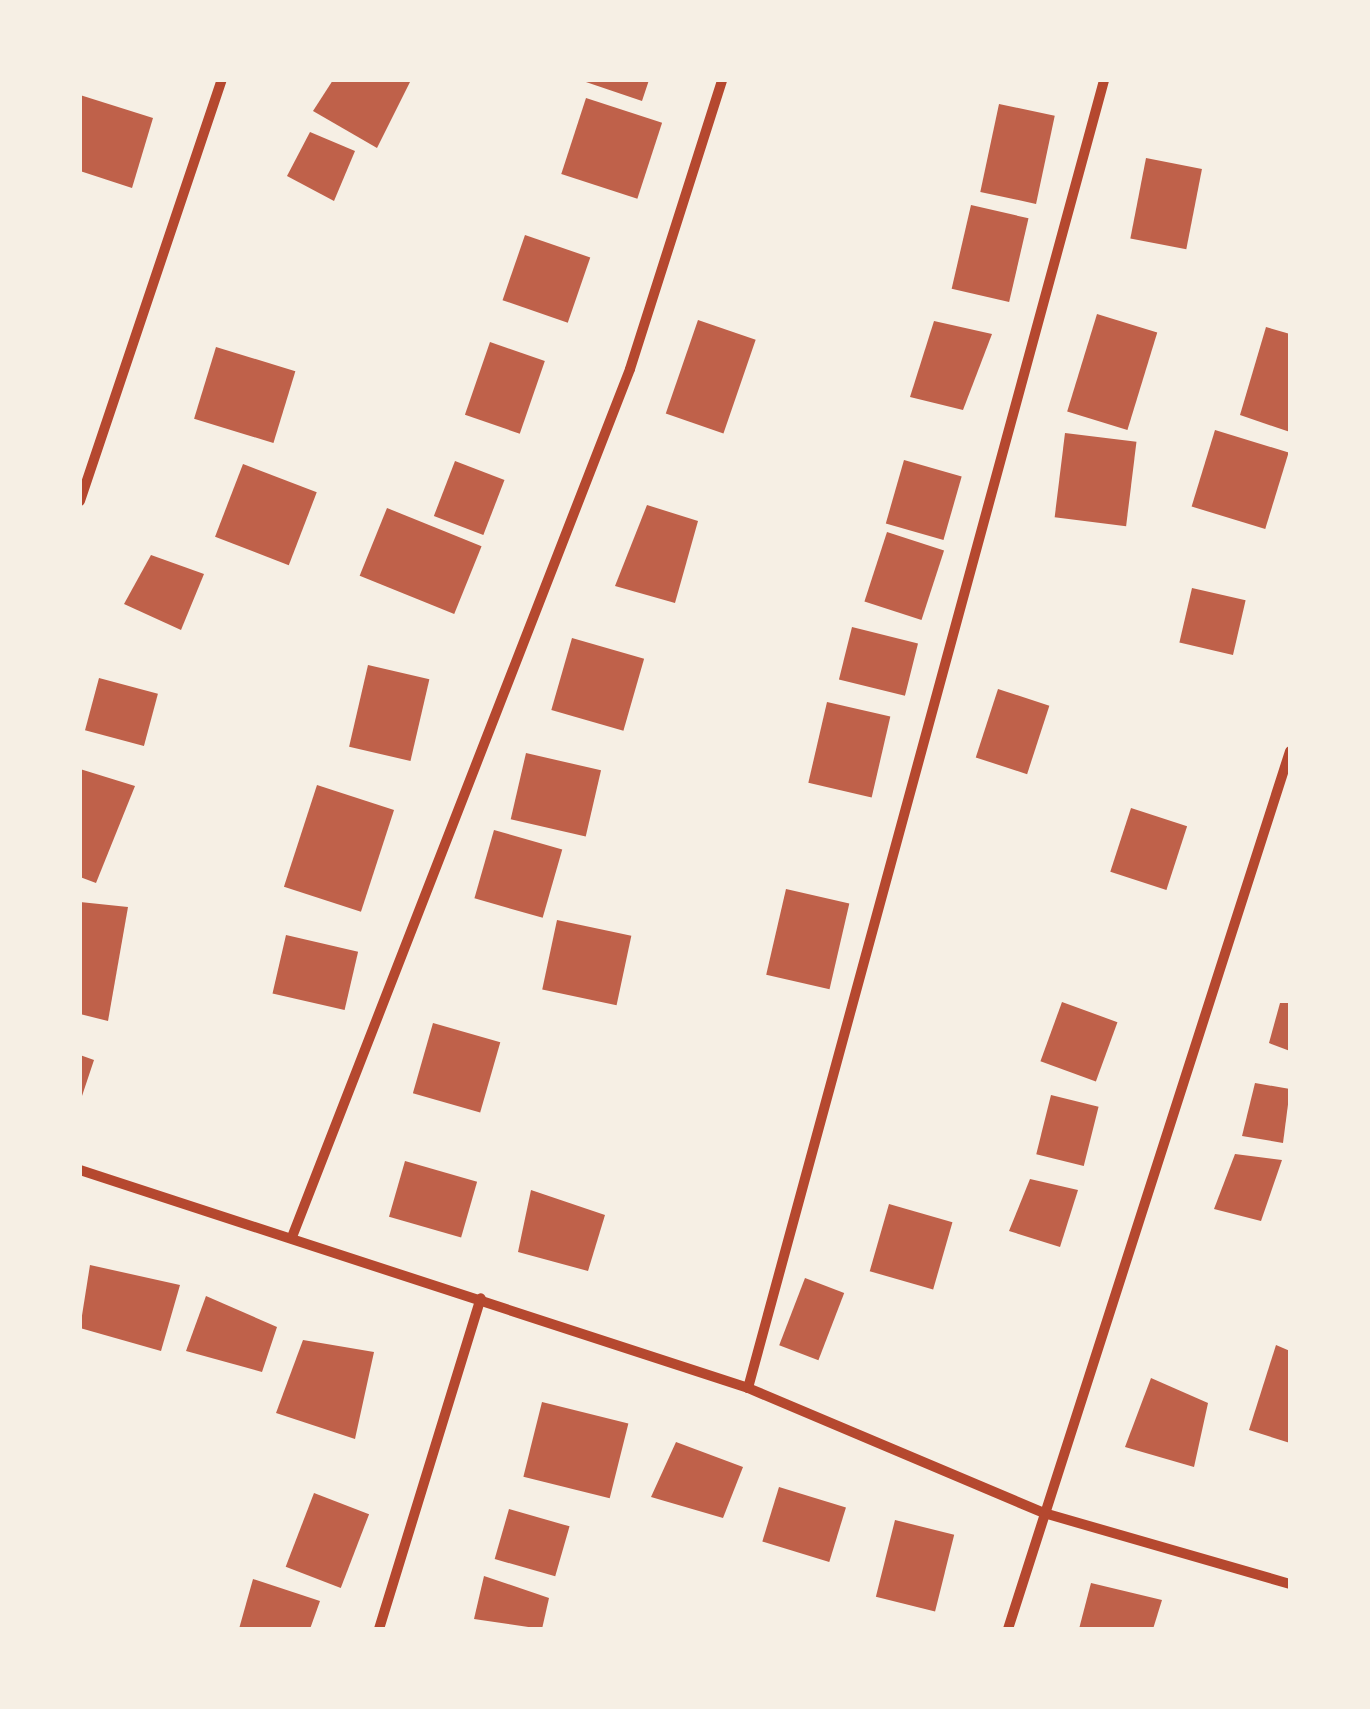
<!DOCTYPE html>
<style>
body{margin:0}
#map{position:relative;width:1370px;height:1709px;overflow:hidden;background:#f6efe4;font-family:"Work Sans",sans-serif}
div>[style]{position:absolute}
.building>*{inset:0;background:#bf614a;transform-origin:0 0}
.minor>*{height:10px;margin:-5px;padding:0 5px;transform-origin:5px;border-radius:5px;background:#b5482f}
span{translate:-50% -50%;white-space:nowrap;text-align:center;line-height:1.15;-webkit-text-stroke:10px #f6efe4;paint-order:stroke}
.frame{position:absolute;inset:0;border:82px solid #f6efe4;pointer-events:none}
</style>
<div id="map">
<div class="building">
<div style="clip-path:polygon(333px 80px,410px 82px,377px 148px,313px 111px)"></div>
<div style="clip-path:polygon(580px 80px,649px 80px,642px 101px)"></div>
<div style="clip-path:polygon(80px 95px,153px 118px,132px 188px,80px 171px)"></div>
<div style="left:586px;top:98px;width:80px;height:80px;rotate:18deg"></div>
<div style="left:999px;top:104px;width:57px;height:90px;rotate:12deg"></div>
<div style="clip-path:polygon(310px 132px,355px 151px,334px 201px,287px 176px)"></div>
<div style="left:1146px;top:158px;width:57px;height:82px;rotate:11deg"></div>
<div style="left:971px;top:205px;width:59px;height:86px;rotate:13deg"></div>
<div style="left:525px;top:235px;width:69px;height:69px;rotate:19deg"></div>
<div style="left:1097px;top:314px;width:63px;height:102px;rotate:17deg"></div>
<div style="left:698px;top:320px;width:61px;height:99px;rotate:19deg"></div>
<div style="clip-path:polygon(934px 321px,992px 334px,963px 410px,910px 397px)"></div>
<div style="clip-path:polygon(1266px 327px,1290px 334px,1290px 432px,1240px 415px)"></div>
<div style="left:490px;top:342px;width:58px;height:77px;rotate:19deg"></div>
<div style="left:216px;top:347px;width:83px;height:75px;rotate:17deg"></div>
<div style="left:1215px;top:430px;width:77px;height:80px;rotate:17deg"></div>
<div style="left:1065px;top:433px;width:72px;height:85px;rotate:7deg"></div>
<div style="left:904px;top:460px;width:60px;height:66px;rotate:16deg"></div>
<div style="left:455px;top:461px;width:53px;height:59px;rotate:21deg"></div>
<div style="left:243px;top:464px;width:79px;height:78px;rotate:21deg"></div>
<div style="clip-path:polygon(647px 505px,698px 521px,675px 603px,615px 586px)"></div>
<div style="left:387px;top:508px;width:102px;height:73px;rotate:22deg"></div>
<div style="left:887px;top:532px;width:60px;height:73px;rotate:18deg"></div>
<div style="clip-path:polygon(151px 555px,204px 574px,181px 630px,124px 604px)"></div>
<div style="left:1192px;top:588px;width:55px;height:56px;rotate:13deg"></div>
<div style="left:852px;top:627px;width:68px;height:54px;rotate:14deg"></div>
<div style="left:572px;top:638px;width:75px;height:75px;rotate:16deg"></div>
<div style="left:368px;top:665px;width:63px;height:84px;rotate:13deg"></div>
<div style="left:99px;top:678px;width:61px;height:54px;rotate:15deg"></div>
<div style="left:998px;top:689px;width:54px;height:72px;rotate:18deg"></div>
<div style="left:827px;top:702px;width:65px;height:83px;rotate:13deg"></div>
<div style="left:526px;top:753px;width:77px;height:68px;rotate:13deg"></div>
<div style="clip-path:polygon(80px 769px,135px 786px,96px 883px,80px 877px)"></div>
<div style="left:317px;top:785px;width:81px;height:107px;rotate:18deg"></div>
<div style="left:1131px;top:808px;width:59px;height:67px;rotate:18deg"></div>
<div style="left:494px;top:830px;width:71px;height:71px;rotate:16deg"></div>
<div style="left:786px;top:889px;width:65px;height:88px;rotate:13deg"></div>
<div style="clip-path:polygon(80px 902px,128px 907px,108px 1021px,80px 1014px)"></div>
<div style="left:557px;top:920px;width:76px;height:71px;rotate:12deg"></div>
<div style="left:286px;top:935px;width:74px;height:60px;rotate:13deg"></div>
<div style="left:1062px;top:1002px;width:59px;height:63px;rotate:20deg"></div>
<div style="clip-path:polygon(1280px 1003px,1290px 1003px,1290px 1051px,1269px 1043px)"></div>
<div style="left:433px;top:1023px;width:70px;height:73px;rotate:16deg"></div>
<div style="clip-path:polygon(80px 1055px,94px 1060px,81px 1099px,80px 1099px)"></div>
<div style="clip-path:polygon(1255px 1083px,1290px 1089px,1283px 1143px,1242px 1136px)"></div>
<div style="left:1051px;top:1095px;width:49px;height:61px;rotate:14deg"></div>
<div style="clip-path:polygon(1235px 1154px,1282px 1160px,1261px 1221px,1214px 1209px)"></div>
<div style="left:405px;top:1161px;width:75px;height:58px;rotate:16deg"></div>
<div style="clip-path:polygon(1030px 1179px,1078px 1190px,1060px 1247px,1009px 1231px)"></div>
<div style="clip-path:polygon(531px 1190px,605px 1215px,588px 1271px,518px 1252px)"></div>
<div style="left:889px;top:1204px;width:66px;height:70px;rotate:16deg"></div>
<div style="clip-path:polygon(90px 1265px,180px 1285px,161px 1351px,80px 1328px)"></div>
<div style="left:805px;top:1278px;width:42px;height:72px;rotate:21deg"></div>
<div style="clip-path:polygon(206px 1296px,277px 1327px,262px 1372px,186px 1351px)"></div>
<div style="clip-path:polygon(303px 1340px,374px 1352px,355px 1439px,276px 1413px)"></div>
<div style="clip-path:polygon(1276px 1345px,1290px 1351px,1290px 1443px,1249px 1430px)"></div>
<div style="clip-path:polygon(1151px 1378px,1208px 1403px,1194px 1467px,1125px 1447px)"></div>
<div style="left:542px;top:1402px;width:89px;height:77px;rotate:14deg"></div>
<div style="clip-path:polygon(676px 1442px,743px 1467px,723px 1518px,651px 1497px)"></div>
<div style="left:779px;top:1487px;width:70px;height:57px;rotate:17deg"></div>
<div style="left:314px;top:1493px;width:59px;height:79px;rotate:21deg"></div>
<div style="left:509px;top:1509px;width:63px;height:52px;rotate:16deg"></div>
<div style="left:895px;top:1520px;width:61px;height:79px;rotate:14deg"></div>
<div style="clip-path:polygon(484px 1576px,549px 1598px,542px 1629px,474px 1619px)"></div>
<div style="clip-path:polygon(253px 1579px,320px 1601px,310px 1629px,239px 1629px)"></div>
<div style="clip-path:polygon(1091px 1583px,1162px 1600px,1153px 1629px,1079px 1629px)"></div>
</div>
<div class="minor">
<div style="left:80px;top:501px;width:444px;rotate:-71.4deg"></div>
<div style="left:80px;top:1170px;width:703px;rotate:18.07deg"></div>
<div style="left:748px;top:1388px;width:321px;rotate:22.9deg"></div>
<div style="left:1044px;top:1513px;width:256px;rotate:16.1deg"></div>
<div style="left:292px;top:1237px;width:931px;rotate:-68.72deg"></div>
<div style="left:630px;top:369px;width:303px;rotate:-72.3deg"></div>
<div style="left:748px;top:1388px;width:1356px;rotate:-74.77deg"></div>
<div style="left:379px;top:1629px;width:346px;rotate:-72.9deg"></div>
<div style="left:1008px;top:1629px;width:922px;rotate:-72.19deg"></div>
</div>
<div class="frame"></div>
</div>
